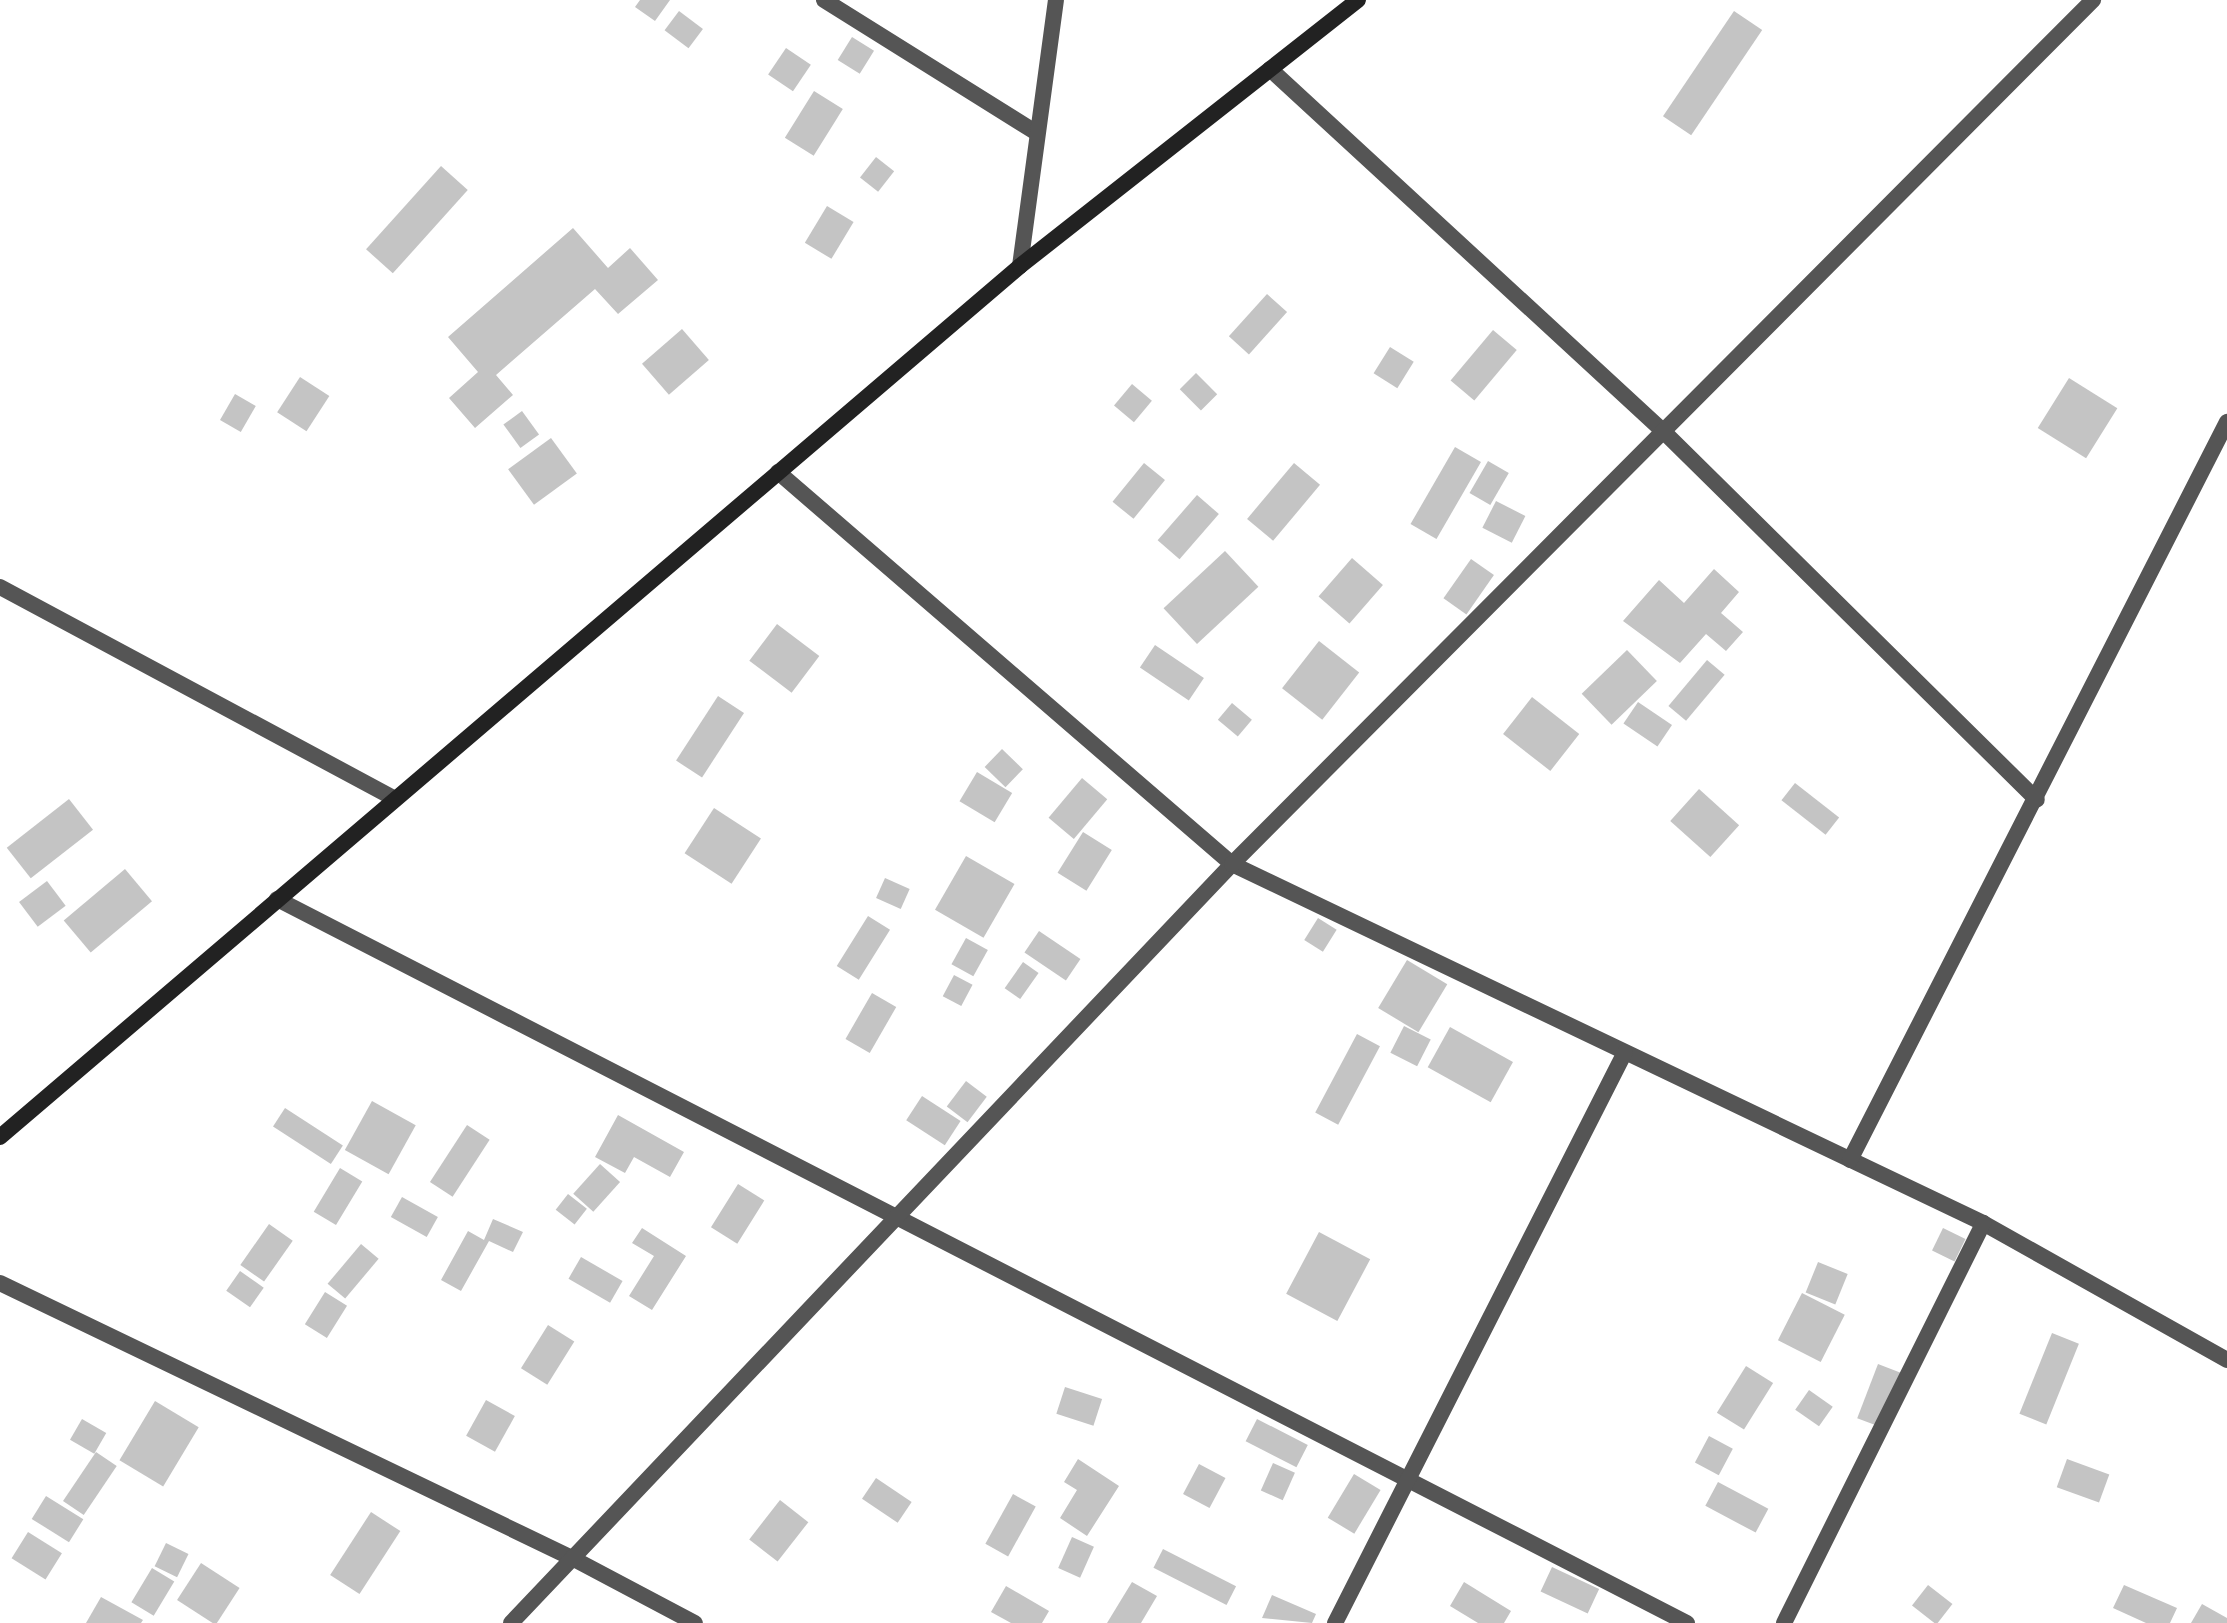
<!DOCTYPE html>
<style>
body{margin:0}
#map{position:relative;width:2227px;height:1623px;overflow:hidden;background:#fff;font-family:Ubuntu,sans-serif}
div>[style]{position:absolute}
.building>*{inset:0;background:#c4c4c4;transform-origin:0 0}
.street>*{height:16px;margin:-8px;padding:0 8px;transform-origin:8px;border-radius:8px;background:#555}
.secondary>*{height:16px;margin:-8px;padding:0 8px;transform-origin:8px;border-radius:8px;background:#222}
span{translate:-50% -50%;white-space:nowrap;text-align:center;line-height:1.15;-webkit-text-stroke:7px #fff;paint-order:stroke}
</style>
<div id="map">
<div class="building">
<div style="clip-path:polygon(640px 0,670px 0,655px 21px,635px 7px)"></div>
<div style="left:679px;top:11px;width:30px;height:24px;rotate:37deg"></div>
<div style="left:1734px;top:11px;width:34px;height:127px;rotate:34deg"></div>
<div style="left:852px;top:37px;width:26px;height:27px;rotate:32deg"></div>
<div style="left:786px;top:48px;width:30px;height:32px;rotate:34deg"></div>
<div style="left:814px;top:91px;width:34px;height:55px;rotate:32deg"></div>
<div style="left:876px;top:157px;width:23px;height:26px;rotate:38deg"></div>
<div style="left:441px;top:166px;width:36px;height:112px;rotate:42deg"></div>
<div style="left:827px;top:206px;width:31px;height:43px;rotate:31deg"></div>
<div style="clip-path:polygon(573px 228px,608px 268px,630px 248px,658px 280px,618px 314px,595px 289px,496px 375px,513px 395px,475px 428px,449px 398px,478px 372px,448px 337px)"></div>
<div style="left:1267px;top:294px;width:27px;height:57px;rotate:42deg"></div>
<div style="left:682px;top:329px;width:41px;height:53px;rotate:49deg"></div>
<div style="left:1493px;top:330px;width:31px;height:66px;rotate:40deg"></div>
<div style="left:1390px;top:347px;width:28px;height:31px;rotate:32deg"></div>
<div style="left:1196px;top:373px;width:30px;height:23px;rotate:45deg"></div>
<div style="left:300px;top:377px;width:35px;height:42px;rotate:33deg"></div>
<div style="left:2069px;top:378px;width:57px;height:59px;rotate:32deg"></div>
<div style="left:1132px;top:384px;width:26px;height:28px;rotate:40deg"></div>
<div style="left:235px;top:394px;width:24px;height:30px;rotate:30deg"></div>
<div style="left:522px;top:411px;width:29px;height:23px;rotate:54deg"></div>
<div style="left:551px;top:438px;width:44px;height:53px;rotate:54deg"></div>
<div style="left:1455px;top:447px;width:30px;height:89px;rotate:30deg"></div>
<div style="left:1488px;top:461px;width:24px;height:37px;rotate:30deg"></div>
<div style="left:1144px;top:463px;width:27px;height:50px;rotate:39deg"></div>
<div style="left:1294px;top:463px;width:34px;height:73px;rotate:40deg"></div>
<div style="left:1197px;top:495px;width:29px;height:60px;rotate:41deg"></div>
<div style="left:1496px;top:501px;width:33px;height:30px;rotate:27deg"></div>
<div style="left:1225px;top:551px;width:49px;height:84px;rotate:47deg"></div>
<div style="left:1352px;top:558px;width:41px;height:51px;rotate:41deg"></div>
<div style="left:1471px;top:559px;width:28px;height:48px;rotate:35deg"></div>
<div style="clip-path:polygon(1714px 569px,1739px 592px,1721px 613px,1743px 632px,1726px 651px,1706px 634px,1680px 663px,1623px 621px,1659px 580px,1684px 603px)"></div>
<div style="left:777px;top:624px;width:53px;height:46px;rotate:37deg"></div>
<div style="left:1319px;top:641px;width:51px;height:60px;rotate:38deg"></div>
<div style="left:1155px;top:645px;width:59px;height:27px;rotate:34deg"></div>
<div style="left:1627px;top:650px;width:43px;height:63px;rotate:46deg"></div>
<div style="left:1707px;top:660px;width:23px;height:60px;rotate:40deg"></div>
<div style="left:718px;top:696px;width:31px;height:77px;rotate:33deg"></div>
<div style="left:1532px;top:697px;width:60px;height:47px;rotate:38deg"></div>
<div style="left:1638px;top:702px;width:41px;height:26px;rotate:34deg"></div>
<div style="left:1232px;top:703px;width:26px;height:22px;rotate:40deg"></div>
<div style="left:1002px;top:749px;width:29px;height:25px;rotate:44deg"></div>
<div style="left:977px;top:772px;width:41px;height:34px;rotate:31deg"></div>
<div style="left:1082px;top:778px;width:33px;height:52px;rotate:40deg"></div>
<div style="left:1795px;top:783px;width:56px;height:22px;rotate:38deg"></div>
<div style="left:1699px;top:789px;width:54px;height:43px;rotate:42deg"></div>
<div style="left:69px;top:799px;width:39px;height:79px;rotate:52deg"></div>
<div style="left:714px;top:808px;width:56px;height:54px;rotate:33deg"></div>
<div style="left:1083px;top:832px;width:34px;height:48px;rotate:32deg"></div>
<div style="left:966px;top:856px;width:56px;height:62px;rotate:30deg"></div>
<div style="left:125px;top:869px;width:42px;height:80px;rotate:50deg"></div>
<div style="left:885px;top:878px;width:27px;height:22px;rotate:24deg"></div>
<div style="left:47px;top:881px;width:31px;height:35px;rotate:53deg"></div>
<div style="left:868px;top:916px;width:26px;height:59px;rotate:32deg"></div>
<div style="left:1318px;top:918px;width:22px;height:26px;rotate:32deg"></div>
<div style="left:1039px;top:931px;width:50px;height:26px;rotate:34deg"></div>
<div style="left:966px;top:938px;width:25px;height:30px;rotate:29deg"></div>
<div style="left:1407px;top:960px;width:47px;height:56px;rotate:31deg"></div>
<div style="left:1023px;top:962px;width:19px;height:32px;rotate:35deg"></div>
<div style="left:954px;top:975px;width:21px;height:24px;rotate:28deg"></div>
<div style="left:872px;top:993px;width:28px;height:53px;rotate:30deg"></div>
<div style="left:1404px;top:1026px;width:30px;height:30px;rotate:27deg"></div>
<div style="left:1450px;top:1027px;width:72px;height:46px;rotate:29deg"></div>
<div style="left:1357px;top:1034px;width:26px;height:89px;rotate:28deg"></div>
<div style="left:966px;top:1081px;width:26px;height:32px;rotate:37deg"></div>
<div style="left:922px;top:1096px;width:46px;height:29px;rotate:33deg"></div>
<div style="left:372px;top:1101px;width:50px;height:56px;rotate:29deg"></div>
<div style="left:285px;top:1108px;width:69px;height:22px;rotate:33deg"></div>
<div style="clip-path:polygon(618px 1115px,684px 1152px,670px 1177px,634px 1157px,625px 1173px,595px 1157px)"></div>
<div style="left:467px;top:1125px;width:27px;height:68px;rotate:33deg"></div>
<div style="left:600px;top:1164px;width:27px;height:40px;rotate:42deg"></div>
<div style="left:340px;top:1168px;width:26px;height:51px;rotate:31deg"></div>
<div style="left:738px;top:1184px;width:31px;height:51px;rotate:32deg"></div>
<div style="left:568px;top:1194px;width:24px;height:20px;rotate:38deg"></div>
<div style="left:402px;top:1197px;width:41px;height:23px;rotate:29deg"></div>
<div style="clip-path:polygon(493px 1219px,523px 1232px,513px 1252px,489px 1241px,461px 1291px,441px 1280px,468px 1231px,484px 1240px)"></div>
<div style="left:269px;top:1224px;width:29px;height:50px;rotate:35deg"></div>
<div style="clip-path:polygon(642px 1228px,686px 1256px,652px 1310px,629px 1296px,654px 1256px,632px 1243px)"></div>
<div style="left:1943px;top:1228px;width:25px;height:25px;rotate:26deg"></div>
<div style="left:1319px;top:1232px;width:58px;height:70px;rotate:28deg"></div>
<div style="left:361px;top:1244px;width:23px;height:52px;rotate:40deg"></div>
<div style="left:581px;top:1257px;width:48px;height:25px;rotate:30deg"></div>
<div style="left:1818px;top:1262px;width:32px;height:33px;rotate:22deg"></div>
<div style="left:240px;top:1271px;width:29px;height:24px;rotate:35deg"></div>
<div style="left:325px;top:1292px;width:26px;height:38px;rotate:32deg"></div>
<div style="left:1802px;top:1293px;width:48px;height:53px;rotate:27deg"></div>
<div style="left:548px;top:1325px;width:31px;height:51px;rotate:32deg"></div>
<div style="left:2052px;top:1333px;width:29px;height:87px;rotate:22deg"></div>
<div style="left:1878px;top:1364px;width:25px;height:58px;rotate:21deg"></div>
<div style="left:1746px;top:1366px;width:32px;height:55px;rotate:32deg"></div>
<div style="left:1065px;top:1387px;width:39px;height:28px;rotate:18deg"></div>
<div style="left:1809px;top:1390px;width:29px;height:24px;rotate:35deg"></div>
<div style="left:486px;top:1400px;width:33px;height:41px;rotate:29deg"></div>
<div style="left:155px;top:1401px;width:51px;height:69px;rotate:31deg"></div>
<div style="left:82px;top:1419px;width:28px;height:24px;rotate:30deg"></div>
<div style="left:1257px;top:1419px;width:57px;height:25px;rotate:27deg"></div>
<div style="left:1709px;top:1436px;width:27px;height:30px;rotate:28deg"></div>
<div style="left:96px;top:1452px;width:25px;height:59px;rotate:34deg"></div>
<div style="clip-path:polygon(1078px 1459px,1119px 1486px,1087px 1536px,1060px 1518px,1077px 1490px,1064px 1482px)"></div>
<div style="left:2067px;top:1459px;width:45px;height:30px;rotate:20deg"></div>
<div style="left:1273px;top:1463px;width:24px;height:30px;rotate:24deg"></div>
<div style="left:1199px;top:1464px;width:30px;height:34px;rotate:28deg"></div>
<div style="left:1354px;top:1474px;width:31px;height:51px;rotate:31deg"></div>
<div style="left:876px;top:1478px;width:43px;height:25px;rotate:34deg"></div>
<div style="left:1718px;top:1482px;width:57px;height:27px;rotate:28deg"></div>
<div style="left:1013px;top:1494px;width:26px;height:57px;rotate:29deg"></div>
<div style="left:46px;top:1496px;width:44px;height:27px;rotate:32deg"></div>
<div style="left:780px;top:1500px;width:36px;height:50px;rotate:38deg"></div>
<div style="left:371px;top:1512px;width:35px;height:75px;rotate:33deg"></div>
<div style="left:28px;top:1532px;width:40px;height:31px;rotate:32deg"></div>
<div style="left:1072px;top:1537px;width:24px;height:34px;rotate:24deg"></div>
<div style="left:166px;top:1543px;width:25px;height:26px;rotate:26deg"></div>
<div style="left:1163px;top:1549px;width:82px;height:21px;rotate:27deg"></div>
<div style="left:201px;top:1563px;width:46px;height:44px;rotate:33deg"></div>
<div style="left:1552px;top:1567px;width:52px;height:27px;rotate:25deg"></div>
<div style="left:152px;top:1568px;width:26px;height:40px;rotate:31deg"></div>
<div style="clip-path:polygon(1132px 1582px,1157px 1596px,1141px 1623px,1107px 1623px)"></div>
<div style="clip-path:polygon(1464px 1582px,1511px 1611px,1504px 1623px,1478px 1623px,1450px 1606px)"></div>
<div style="left:1928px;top:1585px;width:31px;height:26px;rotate:38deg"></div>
<div style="clip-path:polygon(2124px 1585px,2177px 1608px,2170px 1623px,2146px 1623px,2113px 1608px)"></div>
<div style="clip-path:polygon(1006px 1586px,1049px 1611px,1042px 1623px,1011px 1623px,991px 1612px)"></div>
<div style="clip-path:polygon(1272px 1595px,1316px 1614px,1312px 1623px,1262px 1618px)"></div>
<div style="clip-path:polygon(101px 1597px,143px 1620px,141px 1623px,86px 1623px)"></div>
<div style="clip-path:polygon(2202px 1604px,2227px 1618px,2227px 1623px,2191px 1623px)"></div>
</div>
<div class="street">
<div style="left:824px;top:0;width:251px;rotate:32deg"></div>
<div style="left:1270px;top:69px;width:534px;rotate:42.65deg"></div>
<div style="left:1663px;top:431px;width:525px;rotate:44.61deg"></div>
<div style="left:1020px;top:266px;width:268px;rotate:-82.3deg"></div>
<div style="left:778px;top:472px;width:600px;rotate:40.81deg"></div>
<div style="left:1232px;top:864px;width:832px;rotate:25.55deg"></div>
<div style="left:1983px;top:1223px;width:280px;rotate:29.3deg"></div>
<div style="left:0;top:587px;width:448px;rotate:28.2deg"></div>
<div style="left:277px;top:899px;width:1585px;rotate:27.18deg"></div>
<div style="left:1850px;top:1160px;width:829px;rotate:-62.94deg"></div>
<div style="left:0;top:1283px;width:635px;rotate:25.68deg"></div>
<div style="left:572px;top:1558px;width:139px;rotate:27.9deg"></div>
<div style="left:511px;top:1623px;width:1047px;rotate:-46.47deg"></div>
<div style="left:1232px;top:864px;width:1220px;rotate:-45.1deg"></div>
<div style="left:1335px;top:1623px;width:640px;rotate:-63.07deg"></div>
<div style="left:1784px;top:1623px;width:447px;rotate:-63.5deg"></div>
</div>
<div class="secondary">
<div style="left:0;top:1137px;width:1341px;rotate:-40.49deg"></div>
<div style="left:1020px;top:266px;width:430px;rotate:-38.2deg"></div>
</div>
</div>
